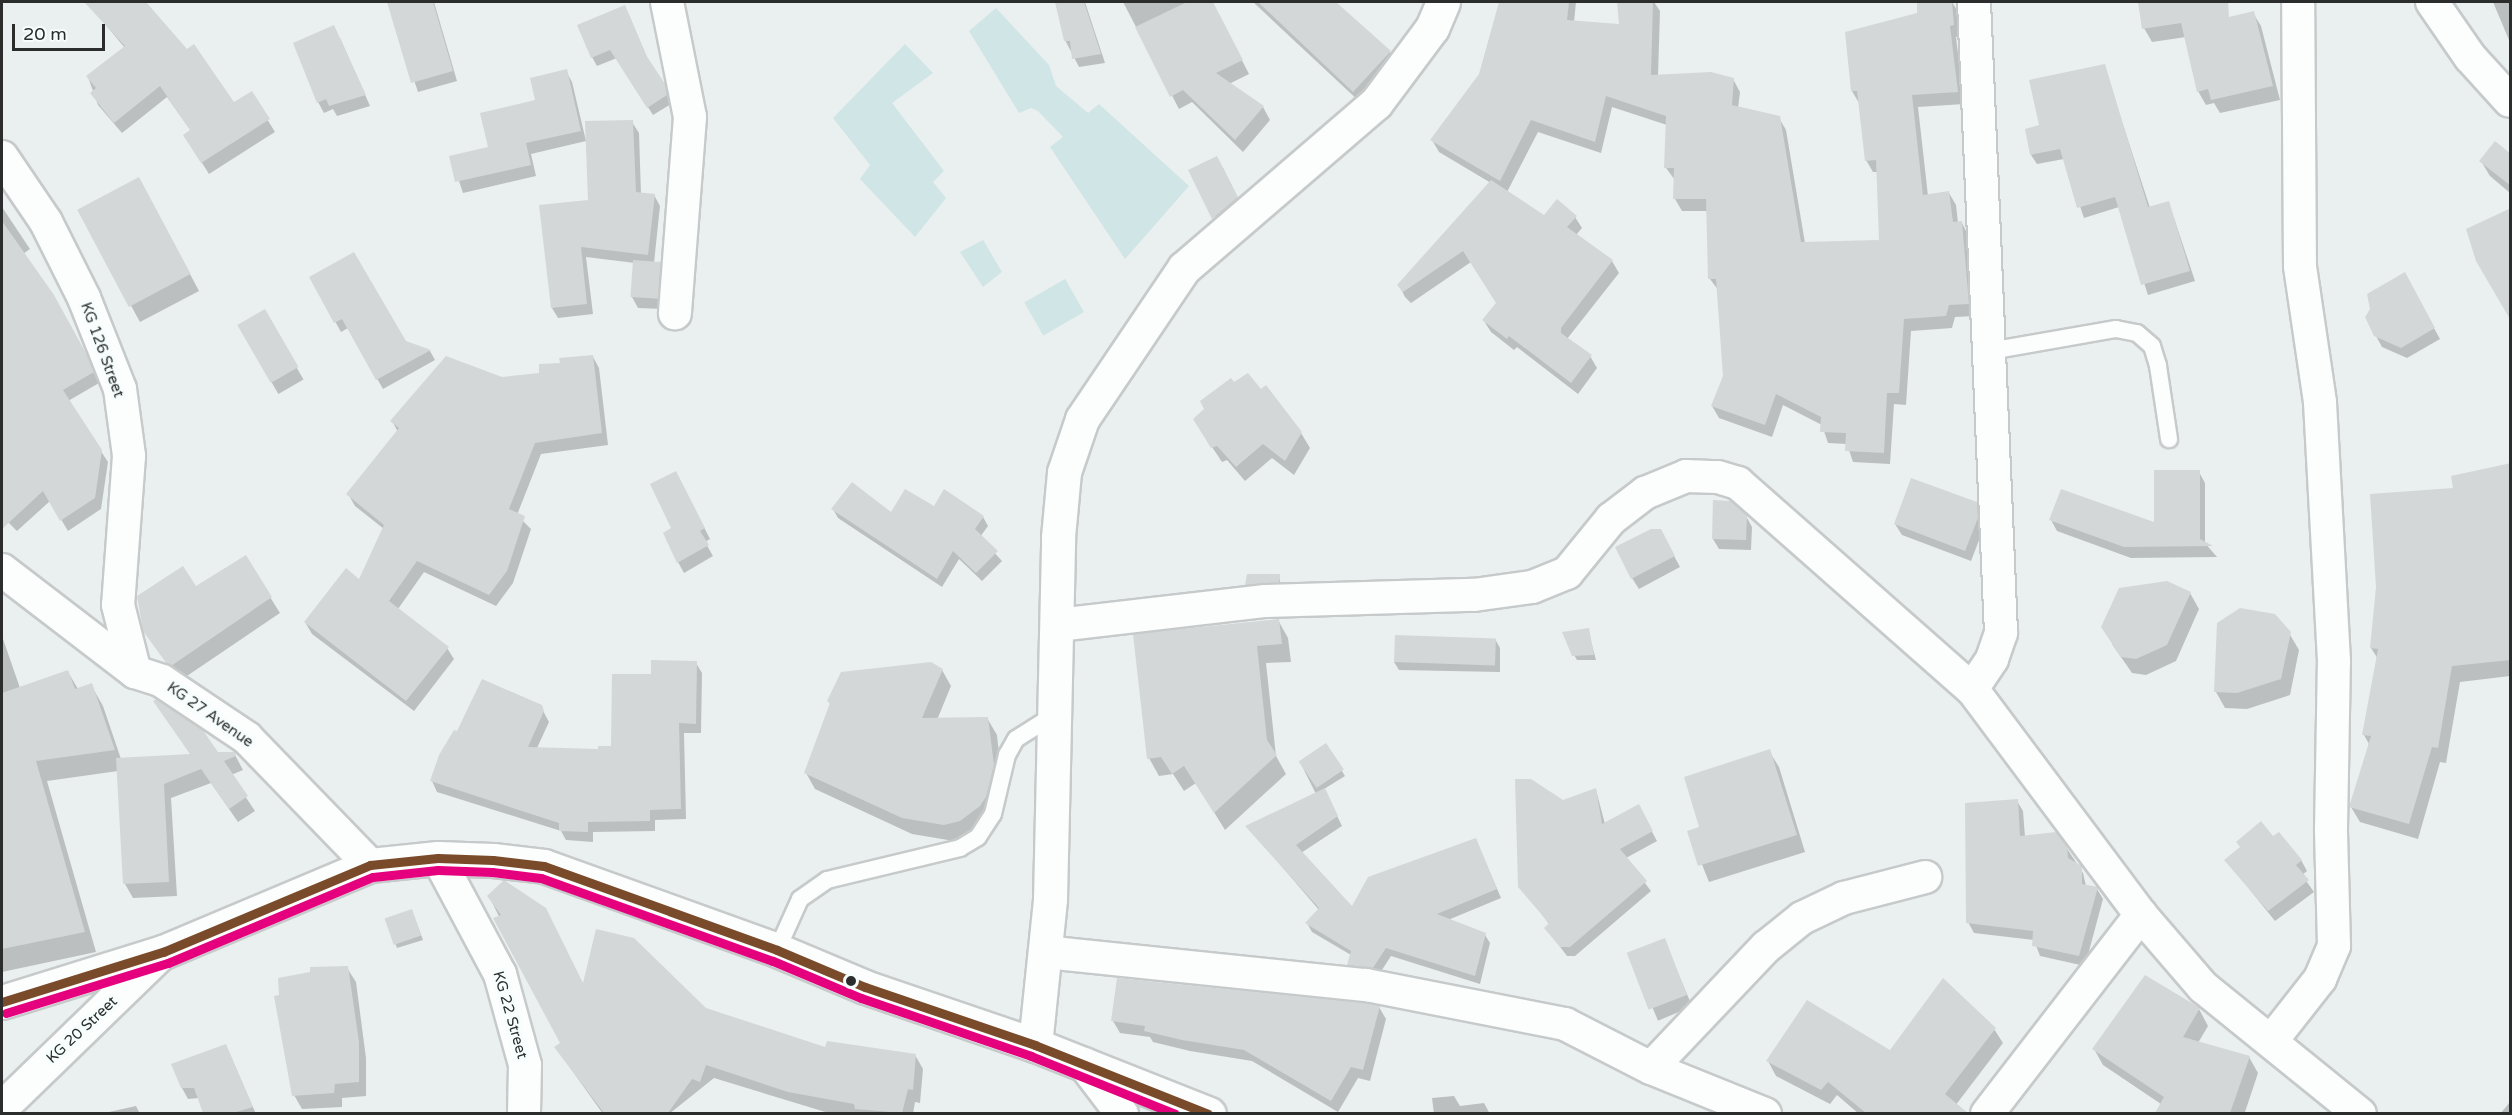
<!DOCTYPE html>
<style>
body{margin:0}
#map{position:relative;width:2512px;height:1115px;overflow:hidden;background:#eaefef;font-family:"Varela Round",sans-serif}
div>[style]{position:absolute}
.green>*{inset:0;background:#d0e5e5;transform-origin:0 0}
.shadow>*{inset:0;background:#0003;transform-origin:0 0}
.building>*{inset:0;background:#d4d7d7;transform-origin:0 0}
.roads{filter:drop-shadow(2px 0 #c7caca) drop-shadow(-2px 0 #c7caca) drop-shadow(0 2px #c7caca) drop-shadow(0 -2px #c7caca)}
.service>*{height:16px;margin:-8px;padding:0 8px;transform-origin:8px;border-radius:8px;background:#fcfdfd}
.minor>*{height:32px;margin:-16px;padding:0 16px;transform-origin:16px;border-radius:16px;background:#fcfdfd}
.secondary>*{height:33px;margin:-16.5px;padding:0 16.5px;transform-origin:16.5px;border-radius:16.5px;background:#fcfdfd}
.bus-1>*{height:9px;margin:-4.5px;padding:0 4.5px;transform-origin:4.5px;border-radius:4.5px;background:#7a4b2a}
.bus-2>*{height:9px;margin:-4.5px;padding:0 4.5px;transform-origin:4.5px;border-radius:4.5px;background:#e5007d}
.dots>*{width:16px;height:16px;translate:-50% -50%;box-sizing:border-box;border:3px solid #f6fefd;border-radius:50%}
span{translate:-50% -50%;white-space:nowrap;text-align:center;line-height:1.15;-webkit-text-stroke:6px #f6fefd;paint-order:stroke}
.street-label{font-size:15px;color:#2b2d2d}
.frame{position:absolute;inset:0;border:3px solid #2b2d2d;pointer-events:none}
.scale{position:absolute;left:12px;top:24px;width:93px;height:27px;box-sizing:border-box;border:3px solid #2b2d2d;border-top:0;padding-left:8px;font-size:18px;line-height:21px;white-space:nowrap;color:#2b2d2d;-webkit-text-stroke:4px #f6fefd;paint-order:stroke}
</style>
<div id="map">
<div class="green">
<div style="clip-path:polygon(996px 8px,1049px 65px,1056px 86px,1088px 113px,1099px 104px,1189px 186px,1125px 259px,1050px 147px,1063px 137px,1038px 111px,1031px 108px,1019px 113px,969px 31px)"></div>
<div style="clip-path:polygon(905px 44px,933px 73px,892px 103px,944px 171px,933px 182px,946px 198px,915px 237px,860px 179px,870px 165px,833px 118px)"></div>
<div style="clip-path:polygon(983px 240px,1002px 272px,983px 287px,960px 252px)"></div>
<div style="left:1065px;top:279px;width:38px;height:47px;rotate:60deg"></div>
</div>
<div class="shadow">
<div style="clip-path:polygon(104px 2px,142px 2px,233px 104px,251px 93px,275px 132px,209px 174px,192px 147px,191px 131px,167px 97px,122px 133px,98px 105px,88px 77px,125px 48px,94px 11px)"></div>
<div style="clip-path:polygon(388px 2px,434px 2px,457px 81px,418px 92px)"></div>
<div style="clip-path:polygon(1056px 2px,1085px 2px,1105px 63px,1079px 67px,1065px 40px)"></div>
<div style="clip-path:polygon(1123px 2px,1212px 2px,1249px 74px,1229px 84px,1263px 107px,1270px 120px,1243px 152px,1192px 102px,1179px 109px)"></div>
<div style="clip-path:polygon(1253px 2px,1335px 2px,1390px 52px,1397px 64px,1361px 103px)"></div>
<div style="clip-path:polygon(1500px 2px,1576px 2px,1574px 22px,1620px 26px,1619px 2px,1654px 2px,1660px 11px,1658px 76px,1733px 79px,1740px 92px,1738px 108px,1779px 118px,1786px 130px,1805px 243px,1881px 242px,1878px 172px,1873px 172px,1866px 160px,1859px 103px,1852px 91px,1919px 14px,1918px 2px,1952px 2px,1958px 12px,1960px 37px,1956px 37px,1964px 104px,1918px 107px,1928px 196px,1949px 193px,1956px 205px,1958px 223px,1962px 223px,1968px 235px,1975px 316px,1955px 317px,1952px 328px,1911px 331px,1906px 405px,1894px 404px,1890px 464px,1853px 462px,1847px 444px,1828px 443px,1822px 425px,1783px 405px,1772px 437px,1719px 418px,1712px 406px,1725px 377px,1719px 291px,1710px 279px,1708px 211px,1682px 211px,1675px 199px,1675px 180px,1666px 168px,1667px 125px,1612px 107px,1601px 153px,1538px 132px,1507px 192px,1544px 217px,1575px 217px,1582px 228px,1576px 235px,1612px 261px,1619px 273px,1567px 339px,1590px 356px,1597px 368px,1578px 394px,1517px 347px,1514px 350px,1491px 332px,1484px 321px,1497px 303px,1471px 262px,1411px 303px,1405px 297px,1399px 285px,1491px 183px,1439px 152px,1432px 140px,1480px 75px)"></div>
<div style="clip-path:polygon(2140px 2px,2216px 2px,2220px 20px,2253px 13px,2261px 26px,2280px 100px,2220px 113px,2214px 103px,2206px 105px,2198px 91px,2186px 37px,2152px 42px,2144px 28px)"></div>
<div style="clip-path:polygon(2493px 2px,2510px 2px,2510px 43px,2509px 40px)"></div>
<div style="clip-path:polygon(629px 15px,649px 62px,669px 95px,671px 104px,653px 115px,617px 58px,597px 66px,592px 57px)"></div>
<div style="clip-path:polygon(340px 38px,370px 106px,337px 116px,333px 109px,324px 113px,318px 102px)"></div>
<div style="clip-path:polygon(2104px 66px,2150px 208px,2169px 203px,2195px 281px,2148px 295px,2119px 207px,2084px 218px,2064px 159px,2037px 164px,2031px 155px,2041px 127px)"></div>
<div style="clip-path:polygon(566px 71px,572px 82px,586px 141px,531px 154px,536px 176px,463px 193px,451px 157px,490px 148px)"></div>
<div style="clip-path:polygon(632px 122px,639px 133px,641px 194px,654px 195px,660px 206px,654px 263px,660px 263px,666px 274px,663px 309px,638px 308px,632px 297px,635px 263px,586px 257px,593px 314px,558px 318px,552px 308px,589px 201px)"></div>
<div style="clip-path:polygon(2510px 156px,2510px 193px,2490px 176px,2481px 161px)"></div>
<div style="clip-path:polygon(1223px 168px,1243px 209px,1221px 227px,1190px 170px)"></div>
<div style="clip-path:polygon(148px 195px,199px 291px,140px 322px,79px 211px)"></div>
<div style="clip-path:polygon(2px 207px,30px 249px,23px 254px,60px 308px,99px 383px,68px 401px,108px 462px,101px 509px,68px 531px,50px 501px,17px 531px,2px 516px)"></div>
<div style="clip-path:polygon(2404px 274px,2440px 339px,2407px 358px,2382px 347px,2376px 336px)"></div>
<div style="clip-path:polygon(311px 278px,405px 342px,430px 351px,435px 360px,383px 389px,348px 328px,341px 332px)"></div>
<div style="left:264px;top:311px;width:79px;height:29px;rotate:60deg"></div>
<div style="clip-path:polygon(593px 357px,599px 368px,608px 445px,541px 454px,517px 515px,531px 529px,513px 583px,496px 606px,424px 572px,398px 609px,447px 648px,454px 659px,414px 711px,312px 634px,305px 622px,360px 581px,384px 529px,355px 506px,348px 494px,398px 432px,392px 421px,502px 379px,541px 374px)"></div>
<div style="clip-path:polygon(1301px 433px,1310px 448px,1294px 475px,1272px 458px,1245px 481px,1227px 460px,1222px 462px,1204px 435px)"></div>
<div style="clip-path:polygon(2510px 465px,2510px 676px,2460px 682px,2446px 763px,2440px 762px,2418px 839px,2360px 822px,2351px 807px,2369px 744px,2364px 735px,2378px 659px,2371px 648px,2455px 490px)"></div>
<div style="clip-path:polygon(2199px 472px,2205px 483px,2205px 543px,2217px 557px,2131px 558px,2057px 531px,2051px 520px,2156px 524px)"></div>
<div style="clip-path:polygon(682px 484px,710px 539px,705px 542px,713px 556px,684px 573px,678px 562px,673px 528px)"></div>
<div style="clip-path:polygon(1976px 504px,1983px 515px,1983px 530px,1971px 561px,1902px 535px,1895px 524px)"></div>
<div style="clip-path:polygon(934px 508px,983px 517px,988px 526px,980px 537px,1002px 561px,982px 581px,959px 559px,942px 587px,838px 518px,833px 509px,892px 514px)"></div>
<div style="clip-path:polygon(1746px 516px,1752px 527px,1751px 550px,1719px 549px,1713px 539px)"></div>
<div style="clip-path:polygon(1666px 541px,1680px 567px,1639px 589px,1632px 578px)"></div>
<div style="clip-path:polygon(245px 557px,280px 613px,181px 680px,145px 631px,138px 597px,195px 588px)"></div>
<div style="clip-path:polygon(1248px 575px,1279px 575px,1281px 587px,1249px 590px)"></div>
<div style="clip-path:polygon(2190px 593px,2199px 609px,2176px 661px,2146px 675px,2132px 673px,2112px 644px)"></div>
<div style="clip-path:polygon(1278px 620px,1288px 638px,1291px 662px,1266px 663px,1276px 756px,1286px 774px,1225px 830px,1196px 783px,1184px 791px,1173px 774px,1159px 776px,1149px 758px)"></div>
<div style="clip-path:polygon(1588px 630px,1596px 660px,1577px 660px,1574px 655px)"></div>
<div style="clip-path:polygon(2289px 633px,2299px 650px,2290px 695px,2247px 709px,2225px 708px,2216px 692px)"></div>
<div style="clip-path:polygon(2px 636px,20px 688px,68px 672px,78px 689px,91px 685px,103px 706px,121px 759px,191px 755px,155px 702px,217px 754px,234px 753px,243px 770px,231px 775px,255px 811px,238px 822px,211px 783px,171px 798px,177px 896px,133px 898px,125px 884px,118px 771px,47px 781px,96px 952px,2px 972px)"></div>
<div style="clip-path:polygon(1495px 639px,1500px 648px,1500px 672px,1399px 670px,1394px 662px)"></div>
<div style="clip-path:polygon(696px 663px,702px 673px,701px 733px,684px 733px,686px 819px,655px 820px,655px 831px,593px 832px,593px 842px,566px 840px,561px 831px,437px 792px,432px 781px,541px 707px,549px 722px,537px 748px,600px 751px,613px 747px,652px 675px)"></div>
<div style="clip-path:polygon(942px 670px,951px 686px,937px 720px,987px 718px,997px 735px,1002px 782px,995px 813px,969px 837px,954px 841px,912px 834px,815px 789px,806px 773px,831px 705px,828px 701px)"></div>
<div style="clip-path:polygon(1326px 745px,1345px 776px,1324px 789px,1342px 826px,1301px 853px,1352px 909px,1480px 849px,1501px 898px,1448px 920px,1485px 935px,1490px 943px,1480px 984px,1391px 956px,1378px 976px,1354px 973px,1349px 965px,1351px 955px,1312px 932px,1307px 923px,1319px 910px,1247px 826px,1316px 794px,1300px 762px)"></div>
<div style="clip-path:polygon(1769px 751px,1779px 767px,1805px 852px,1709px 882px,1689px 832px,1701px 828px)"></div>
<div style="clip-path:polygon(1596px 790px,1605px 824px,1638px 806px,1657px 841px,1626px 858px,1651px 891px,1575px 956px,1567px 956px,1546px 928px,1550px 925px,1520px 886px,1563px 802px)"></div>
<div style="clip-path:polygon(2017px 801px,2023px 811px,2025px 837px,2066px 847px,2083px 873px,2086px 886px,2097px 889px,2103px 899px,2085px 966px,2040px 956px,2034px 940px,1974px 933px,1968px 922px)"></div>
<div style="clip-path:polygon(2273px 838px,2301px 860px,2307px 871px,2302px 875px,2314px 892px,2275px 921px,2226px 860px)"></div>
<div style="clip-path:polygon(489px 896px,584px 986px,705px 1009px,826px 1049px,915px 1055px,923px 1069px,920px 1103px,915px 1102px,913px 1114px,832px 1114px,714px 1078px,669px 1114px,603px 1114px,556px 1048px,561px 1043px)"></div>
<div style="clip-path:polygon(414px 916px,423px 940px,397px 948px,386px 919px)"></div>
<div style="left:1664px;top:940px;width:72px;height:37px;rotate:67deg"></div>
<div style="clip-path:polygon(347px 968px,356px 982px,366px 1058px,366px 1096px,342px 1098px,342px 1107px,302px 1109px,294px 1095px)"></div>
<div style="clip-path:polygon(1379px 1007px,1386px 1019px,1370px 1081px,1358px 1078px,1338px 1112px,1252px 1061px,1190px 1051px,1153px 1042px,1150px 1037px,1120px 1033px,1113px 1021px)"></div>
<div style="clip-path:polygon(2199px 1009px,2208px 1026px,2198px 1043px,2249px 1057px,2258px 1073px,2245px 1112px,2258px 1114px,2157px 1114px,2161px 1104px,2103px 1065px,2094px 1049px)"></div>
<div style="clip-path:polygon(1994px 1029px,2003px 1043px,1955px 1106px,1960px 1114px,1859px 1114px,1837px 1095px,1830px 1104px,1776px 1076px,1768px 1061px,1890px 1052px)"></div>
<div style="clip-path:polygon(231px 1057px,256px 1114px,205px 1114px,199px 1098px,188px 1099px,182px 1088px)"></div>
<div style="clip-path:polygon(1454px 1096px,1460px 1106px,1484px 1103px,1490px 1114px,1434px 1114px,1432px 1098px)"></div>
<div style="clip-path:polygon(2510px 1102px,2510px 1114px,2500px 1114px)"></div>
<div style="clip-path:polygon(136px 1106px,140px 1114px,100px 1114px)"></div>
</div>
<div class="building">
<div style="clip-path:polygon(84px 2px,146px 2px,187px 49px,194px 44px,234px 102px,252px 91px,270px 119px,201px 163px,183px 135px,190px 130px,160px 86px,114px 123px,90px 93px,96px 88px,86px 76px,125px 46px)"></div>
<div style="clip-path:polygon(387px 2px,433px 2px,453px 71px,411px 83px)"></div>
<div style="clip-path:polygon(1055px 2px,1084px 2px,1101px 54px,1072px 59px,1070px 41px,1064px 41px)"></div>
<div style="clip-path:polygon(1187px 2px,1213px 2px,1243px 60px,1216px 73px,1264px 106px,1235px 140px,1183px 90px,1170px 97px,1135px 27px)"></div>
<div style="clip-path:polygon(1258px 2px,1336px 2px,1391px 51px,1353px 92px)"></div>
<div style="clip-path:polygon(1499px 2px,1569px 2px,1567px 20px,1619px 24px,1617px 2px,1653px 2px,1651px 75px,1711px 72px,1734px 78px,1732px 105px,1780px 116px,1801px 242px,1879px 240px,1876px 160px,1865px 161px,1857px 91px,1851px 91px,1845px 32px,1917px 13px,1917px 2px,1952px 2px,1954px 25px,1950px 26px,1958px 92px,1912px 95px,1923px 195px,1949px 191px,1953px 222px,1962px 221px,1969px 304px,1949px 305px,1946px 316px,1904px 319px,1899px 393px,1887px 393px,1884px 453px,1845px 451px,1846px 433px,1820px 432px,1821px 417px,1776px 394px,1765px 425px,1711px 406px,1723px 376px,1716px 279px,1708px 279px,1706px 199px,1673px 199px,1674px 168px,1664px 168px,1666px 116px,1606px 96px,1595px 142px,1531px 120px,1500px 181px,1430px 140px,1479px 74px)"></div>
<div style="clip-path:polygon(2138px 2px,2228px 2px,2229px 17px,2254px 11px,2273px 86px,2211px 100px,2208px 89px,2197px 92px,2181px 23px,2142px 29px)"></div>
<div style="clip-path:polygon(625px 5px,646px 55px,665px 84px,667px 95px,647px 108px,610px 50px,591px 58px,577px 25px)"></div>
<div style="clip-path:polygon(334px 25px,366px 95px,329px 106px,326px 99px,317px 103px,293px 43px)"></div>
<div style="clip-path:polygon(2105px 64px,2148px 207px,2169px 201px,2190px 271px,2141px 285px,2115px 197px,2077px 208px,2060px 149px,2030px 155px,2025px 129px,2039px 125px,2029px 80px)"></div>
<div style="clip-path:polygon(567px 69px,581px 131px,526px 143px,531px 165px,455px 182px,449px 156px,488px 147px,480px 113px,535px 100px,530px 78px)"></div>
<div style="clip-path:polygon(633px 120px,636px 192px,655px 194px,648px 255px,581px 247px,587px 304px,551px 308px,539px 205px,588px 200px,585px 121px)"></div>
<div style="clip-path:polygon(2495px 141px,2511px 154px,2511px 186px,2479px 161px)"></div>
<div style="clip-path:polygon(1217px 156px,1238px 197px,1212px 219px,1188px 170px)"></div>
<div style="left:139px;top:177px;width:110px;height:70px;rotate:62deg"></div>
<div style="clip-path:polygon(1491px 180px,1544px 215px,1557px 199px,1577px 216px,1567px 227px,1613px 260px,1561px 328px,1561px 333px,1592px 355px,1571px 383px,1509px 336px,1507px 339px,1482px 320px,1496px 303px,1463px 251px,1403px 292px,1397px 285px)"></div>
<div style="clip-path:polygon(2511px 208px,2511px 321px,2476px 261px,2466px 229px)"></div>
<div style="clip-path:polygon(2px 221px,54px 295px,87px 355px,94px 372px,63px 390px,102px 450px,95px 498px,60px 521px,43px 491px,2px 529px)"></div>
<div style="clip-path:polygon(354px 252px,406px 341px,431px 350px,376px 380px,342px 319px,334px 323px,309px 277px)"></div>
<div style="left:633px;top:260px;width:28px;height:37px;rotate:4deg"></div>
<div style="clip-path:polygon(2405px 272px,2435px 328px,2401px 348px,2374px 336px,2365px 317px,2370px 309px,2367px 294px)"></div>
<div style="left:265px;top:309px;width:67px;height:32px;rotate:60deg"></div>
<div style="clip-path:polygon(593px 355px,602px 433px,535px 443px,509px 509px,525px 516px,507px 571px,489px 595px,417px 561px,389px 601px,449px 647px,406px 701px,304px 622px,346px 568px,359px 579px,384px 525px,346px 494px,399px 428px,390px 421px,446px 356px,502px 377px,539px 373px,539px 364px,560px 363px,559px 358px)"></div>
<div style="clip-path:polygon(1248px 373px,1261px 389px,1266px 385px,1302px 432px,1285px 461px,1263px 444px,1236px 467px,1217px 446px,1211px 448px,1193px 419px,1204px 409px,1200px 401px,1231px 378px,1234px 382px)"></div>
<div style="clip-path:polygon(2511px 463px,2511px 660px,2452px 666px,2438px 748px,2432px 747px,2409px 824px,2349px 807px,2371px 736px,2362px 735px,2378px 649px,2370px 648px,2376px 587px,2370px 494px,2453px 488px,2451px 476px)"></div>
<div style="clip-path:polygon(2154px 470px,2200px 470px,2200px 539px,2213px 546px,2124px 547px,2049px 520px,2061px 489px,2154px 522px)"></div>
<div style="clip-path:polygon(676px 471px,705px 528px,700px 531px,709px 545px,677px 563px,663px 533px,671px 528px,650px 484px)"></div>
<div style="clip-path:polygon(1911px 478px,1977px 502px,1978px 518px,1965px 551px,1894px 524px)"></div>
<div style="clip-path:polygon(852px 482px,891px 512px,905px 489px,934px 506px,944px 489px,984px 516px,975px 529px,998px 551px,976px 573px,953px 551px,937px 579px,831px 509px)"></div>
<div style="clip-path:polygon(1713px 500px,1731px 501px,1747px 515px,1746px 540px,1712px 539px)"></div>
<div style="clip-path:polygon(1651px 529px,1661px 529px,1675px 556px,1631px 579px,1615px 547px)"></div>
<div style="clip-path:polygon(246px 555px,272px 597px,171px 666px,167px 664px,143px 631px,137px 596px,183px 566px,196px 586px)"></div>
<div style="clip-path:polygon(1247px 574px,1280px 574px,1279px 583px,1245px 585px)"></div>
<div style="clip-path:polygon(2167px 581px,2191px 592px,2167px 645px,2136px 659px,2121px 657px,2101px 627px,2119px 588px)"></div>
<div style="clip-path:polygon(2240px 608px,2275px 614px,2291px 632px,2281px 679px,2237px 693px,2214px 692px,2217px 623px)"></div>
<div style="clip-path:polygon(1279px 619px,1282px 644px,1257px 646px,1267px 740px,1277px 755px,1214px 813px,1184px 766px,1172px 774px,1161px 757px,1147px 759px,1133px 634px)"></div>
<div style="clip-path:polygon(1589px 628px,1594px 655px,1572px 656px,1562px 632px)"></div>
<div style="left:1395px;top:635px;width:101px;height:27px;rotate:2deg"></div>
<div style="clip-path:polygon(651px 660px,697px 661px,696px 724px,679px 723px,681px 809px,650px 810px,650px 821px,588px 822px,588px 832px,559px 831px,559px 823px,430px 781px,439px 755px,454px 730px,457px 731px,482px 679px,542px 705px,544px 711px,528px 747px,598px 749px,598px 746px,611px 746px,612px 674px,651px 674px)"></div>
<div style="clip-path:polygon(931px 662px,943px 669px,922px 718px,988px 717px,994px 765px,986px 797px,980px 806px,960px 821px,944px 825px,902px 818px,804px 773px,830px 703px,827px 701px,841px 672px)"></div>
<div style="clip-path:polygon(68px 670px,75px 689px,92px 683px,115px 750px,36px 761px,85px 932px,2px 949px,2px 693px)"></div>
<div style="clip-path:polygon(157px 699px,202px 729px,218px 752px,235px 752px,236px 756px,224px 761px,248px 796px,229px 809px,201px 769px,164px 784px,169px 882px,123px 884px,116px 758px,190px 754px,153px 701px)"></div>
<div style="left:1326px;top:743px;width:32px;height:33px;rotate:56deg"></div>
<div style="clip-path:polygon(1770px 749px,1797px 835px,1698px 866px,1687px 831px,1699px 827px,1684px 777px)"></div>
<div style="clip-path:polygon(1515px 779px,1531px 779px,1563px 800px,1596px 788px,1602px 824px,1639px 804px,1653px 831px,1620px 849px,1647px 881px,1570px 947px,1560px 947px,1544px 928px,1549px 923px,1518px 887px)"></div>
<div style="clip-path:polygon(1325px 788px,1338px 816px,1296px 845px,1352px 906px,1368px 877px,1476px 838px,1497px 889px,1437px 914px,1486px 933px,1475px 976px,1386px 948px,1373px 968px,1347px 965px,1351px 951px,1305px 923px,1319px 908px,1245px 826px)"></div>
<div style="clip-path:polygon(2018px 799px,2020px 836px,2056px 832px,2067px 846px,2068px 858px,2082px 866px,2082px 884px,2098px 887px,2079px 956px,2032px 946px,2033px 931px,1966px 923px,1965px 803px)"></div>
<div style="clip-path:polygon(2261px 821px,2273px 836px,2279px 832px,2302px 860px,2296px 865px,2309px 880px,2268px 911px,2224px 860px,2240px 847px,2236px 842px)"></div>
<div style="clip-path:polygon(504px 880px,546px 908px,583px 983px,596px 929px,634px 938px,706px 1008px,825px 1047px,827px 1041px,916px 1054px,913px 1090px,908px 1089px,902px 1113px,855px 1109px,854px 1104px,788px 1092px,706px 1065px,700px 1082px,692px 1079px,668px 1113px,604px 1113px,554px 1047px,560px 1043px,493px 918px,501px 915px,487px 896px)"></div>
<div style="left:412px;top:909px;width:28px;height:29px;rotate:71deg"></div>
<div style="left:1665px;top:938px;width:61px;height:41px;rotate:69deg"></div>
<div style="clip-path:polygon(348px 966px,359px 1042px,359px 1082px,335px 1084px,334px 1093px,292px 1096px,274px 996px,279px 995px,278px 978px,310px 972px,310px 967px)"></div>
<div style="clip-path:polygon(2145px 975px,2200px 1008px,2183px 1037px,2250px 1056px,2230px 1113px,2155px 1113px,2164px 1097px,2092px 1049px)"></div>
<div style="clip-path:polygon(1117px 978px,1363px 1003px,1380px 1006px,1363px 1070px,1351px 1067px,1331px 1101px,1244px 1050px,1182px 1040px,1144px 1031px,1145px 1026px,1111px 1021px)"></div>
<div style="clip-path:polygon(1943px 978px,1996px 1028px,1945px 1094px,1968px 1113px,1866px 1113px,1828px 1082px,1821px 1090px,1766px 1061px,1807px 1000px,1890px 1050px)"></div>
<div style="clip-path:polygon(226px 1044px,253px 1107px,233px 1113px,203px 1113px,194px 1088px,181px 1088px,171px 1064px)"></div>
</div>
<div class="roads">
<div class="service">
<div style="left:1990px;top:351px;width:128px;rotate:-9.9deg"></div>
<div style="left:2116px;top:329px;width:21px;rotate:11deg"></div>
<div style="left:2137px;top:333px;width:20px;rotate:41deg"></div>
<div style="left:2152px;top:346px;width:21px;rotate:73deg"></div>
<div style="left:2158px;top:366px;width:74px;rotate:81.4deg"></div>
<div style="left:777px;top:950px;width:56px;rotate:-65.7deg"></div>
<div style="left:800px;top:899px;width:33px;rotate:-35deg"></div>
<div style="left:827px;top:880px;width:137px;rotate:-13.5deg"></div>
<div style="left:960px;top:848px;width:21px;rotate:-31deg"></div>
<div style="left:978px;top:837px;width:27px;rotate:-57deg"></div>
<div style="left:993px;top:814px;width:61px;rotate:-76.7deg"></div>
<div style="left:1007px;top:755px;width:18px;rotate:-61deg"></div>
<div style="left:1016px;top:739px;width:45px;rotate:-32.3deg"></div>
</div>
<div class="minor">
<div style="left:667px;top:2px;width:117px;rotate:78.7deg"></div>
<div style="left:690px;top:117px;width:197px;rotate:94.4deg"></div>
<div style="left:2432px;top:2px;width:67px;rotate:55.4deg"></div>
<div style="left:2470px;top:57px;width:59px;rotate:47.7deg"></div>
<div style="left:2px;top:157px;width:78px;rotate:55.9deg"></div>
<div style="left:46px;top:222px;width:85px;rotate:63.4deg"></div>
<div style="left:84px;top:298px;width:98px;rotate:68.4deg"></div>
<div style="left:120px;top:389px;width:68px;rotate:82.3deg"></div>
<div style="left:129px;top:456px;width:149px;rotate:94.2deg"></div>
<div style="left:118px;top:605px;width:69px;rotate:75.8deg"></div>
<div style="left:2px;top:570px;width:168px;rotate:37.5deg"></div>
<div style="left:135px;top:672px;width:28px;rotate:18deg"></div>
<div style="left:162px;top:681px;width:102px;rotate:33.8deg"></div>
<div style="left:247px;top:738px;width:177px;rotate:45.9deg"></div>
<div style="left:1058px;top:625px;width:209px;rotate:-6.6deg"></div>
<div style="left:1266px;top:601px;width:208px;rotate:-1.7deg"></div>
<div style="left:1474px;top:595px;width:59px;rotate:-7.9deg"></div>
<div style="left:1532px;top:587px;width:38px;rotate:-22deg"></div>
<div style="left:1567px;top:573px;width:70px;rotate:-50.8deg"></div>
<div style="left:1611px;top:519px;width:43px;rotate:-37.4deg"></div>
<div style="left:1645px;top:493px;width:44px;rotate:-22.5deg"></div>
<div style="left:1686px;top:476px;width:32px;rotate:2deg"></div>
<div style="left:1718px;top:477px;width:21px;rotate:17deg"></div>
<div style="left:1738px;top:483px;width:312px;rotate:41.4deg"></div>
<div style="left:1972px;top:689px;width:282px;rotate:53.2deg"></div>
<div style="left:2141px;top:915px;width:95px;rotate:49.3deg"></div>
<div style="left:2203px;top:987px;width:202px;rotate:39deg"></div>
<div style="left:1972px;top:689px;width:36px;rotate:-56deg"></div>
<div style="left:1992px;top:659px;width:28px;rotate:-71deg"></div>
<div style="left:2001px;top:633px;width:632px;rotate:-92.45deg"></div>
<div style="left:438px;top:858px;width:132px;rotate:61.9deg"></div>
<div style="left:500px;top:974px;width:94px;rotate:74.6deg"></div>
<div style="left:525px;top:1065px;width:49px;rotate:91.2deg"></div>
<div style="left:1045px;top:952px;width:323px;rotate:5.9deg"></div>
<div style="left:1366px;top:985px;width:203px;rotate:11.1deg"></div>
<div style="left:1565px;top:1024px;width:97px;rotate:27.1deg"></div>
<div style="left:1651px;top:1068px;width:123px;rotate:22deg"></div>
<div style="left:2272px;top:1040px;width:78px;rotate:-51.8deg"></div>
<div style="left:2320px;top:979px;width:36px;rotate:-67deg"></div>
<div style="left:2334px;top:946px;width:117px;rotate:-91.5deg"></div>
<div style="left:2331px;top:829px;width:168px;rotate:-89deg"></div>
<div style="left:2334px;top:661px;width:259px;rotate:-93.1deg"></div>
<div style="left:2320px;top:402px;width:137px;rotate:-98.4deg"></div>
<div style="left:2300px;top:266px;width:264px;rotate:-90.4deg"></div>
<div style="left:1084px;top:1064px;width:63px;rotate:52.8deg"></div>
<div style="left:1651px;top:1068px;width:167px;rotate:-46.5deg"></div>
<div style="left:1766px;top:947px;width:46px;rotate:-38.9deg"></div>
<div style="left:1802px;top:918px;width:47px;rotate:-25.5deg"></div>
<div style="left:1844px;top:898px;width:84px;rotate:-14.5deg"></div>
<div style="left:2px;top:1108px;width:224px;rotate:-44.1deg"></div>
<div style="left:1987px;top:1114px;width:252px;rotate:-52.3deg"></div>
</div>
<div class="secondary">
<div style="left:2px;top:1002px;width:169px;rotate:-17.3deg"></div>
<div style="left:163px;top:952px;width:225px;rotate:-22.8deg"></div>
<div style="left:370px;top:865px;width:68px;rotate:-5.9deg"></div>
<div style="left:438px;top:858px;width:55px;rotate:2.1deg"></div>
<div style="left:493px;top:860px;width:51px;rotate:6.7deg"></div>
<div style="left:544px;top:866px;width:248px;rotate:19.8deg"></div>
<div style="left:777px;top:950px;width:95px;rotate:22.8deg"></div>
<div style="left:865px;top:987px;width:180px;rotate:18.8deg"></div>
<div style="left:1035px;top:1045px;width:187px;rotate:21.6deg"></div>
<div style="left:1035px;top:1045px;width:147px;rotate:-84.1deg"></div>
<div style="left:1050px;top:899px;width:362px;rotate:-88.7deg"></div>
<div style="left:1058px;top:537px;width:65px;rotate:-84.7deg"></div>
<div style="left:1064px;top:472px;width:56px;rotate:-71.2deg"></div>
<div style="left:1082px;top:419px;width:182px;rotate:-56deg"></div>
<div style="left:1184px;top:268px;width:253px;rotate:-40.7deg"></div>
<div style="left:1376px;top:103px;width:94px;rotate:-53.3deg"></div>
<div style="left:1432px;top:28px;width:28px;rotate:-67deg"></div>
</div>
</div>
<div class="bus-1">
<div style="left:2px;top:1002px;width:169px;rotate:-17.3deg"></div>
<div style="left:163px;top:952px;width:225px;rotate:-22.8deg"></div>
<div style="left:370px;top:865px;width:68px;rotate:-5.9deg"></div>
<div style="left:438px;top:858px;width:55px;rotate:2.1deg"></div>
<div style="left:493px;top:860px;width:51px;rotate:6.7deg"></div>
<div style="left:544px;top:866px;width:248px;rotate:19.8deg"></div>
<div style="left:777px;top:950px;width:95px;rotate:22.8deg"></div>
<div style="left:865px;top:987px;width:180px;rotate:18.8deg"></div>
<div style="left:1035px;top:1045px;width:186px;rotate:21.7deg"></div>
</div>
<div class="bus-2">
<div style="left:6px;top:1013px;width:170px;rotate:-17.2deg"></div>
<div style="left:168px;top:963px;width:222px;rotate:-22.8deg"></div>
<div style="left:373px;top:877px;width:65px;rotate:-6.1deg"></div>
<div style="left:438px;top:870px;width:54px;rotate:2.1deg"></div>
<div style="left:492px;top:872px;width:49px;rotate:7deg"></div>
<div style="left:541px;top:878px;width:246px;rotate:19.7deg"></div>
<div style="left:773px;top:961px;width:95px;rotate:22.8deg"></div>
<div style="left:861px;top:998px;width:180px;rotate:18.8deg"></div>
<div style="left:1031px;top:1056px;width:155px;rotate:21.9deg"></div>
</div>
<div class="dots">
<div style="left:851px;top:981px;background:#2b2d2d"></div>
</div>
<div class="street-label">
<span style="left:102px;top:350px;rotate:70deg">KG 126 Street</span>
<span style="left:210px;top:715px;rotate:35deg">KG 27 Avenue</span>
<span style="left:510px;top:1015px;rotate:74deg">KG 22 Street</span>
<span style="left:82px;top:1030px;rotate:-43deg">KG 20 Street</span>
</div>
<div class="frame"></div>
<div class="scale">20 m</div>
</div>
